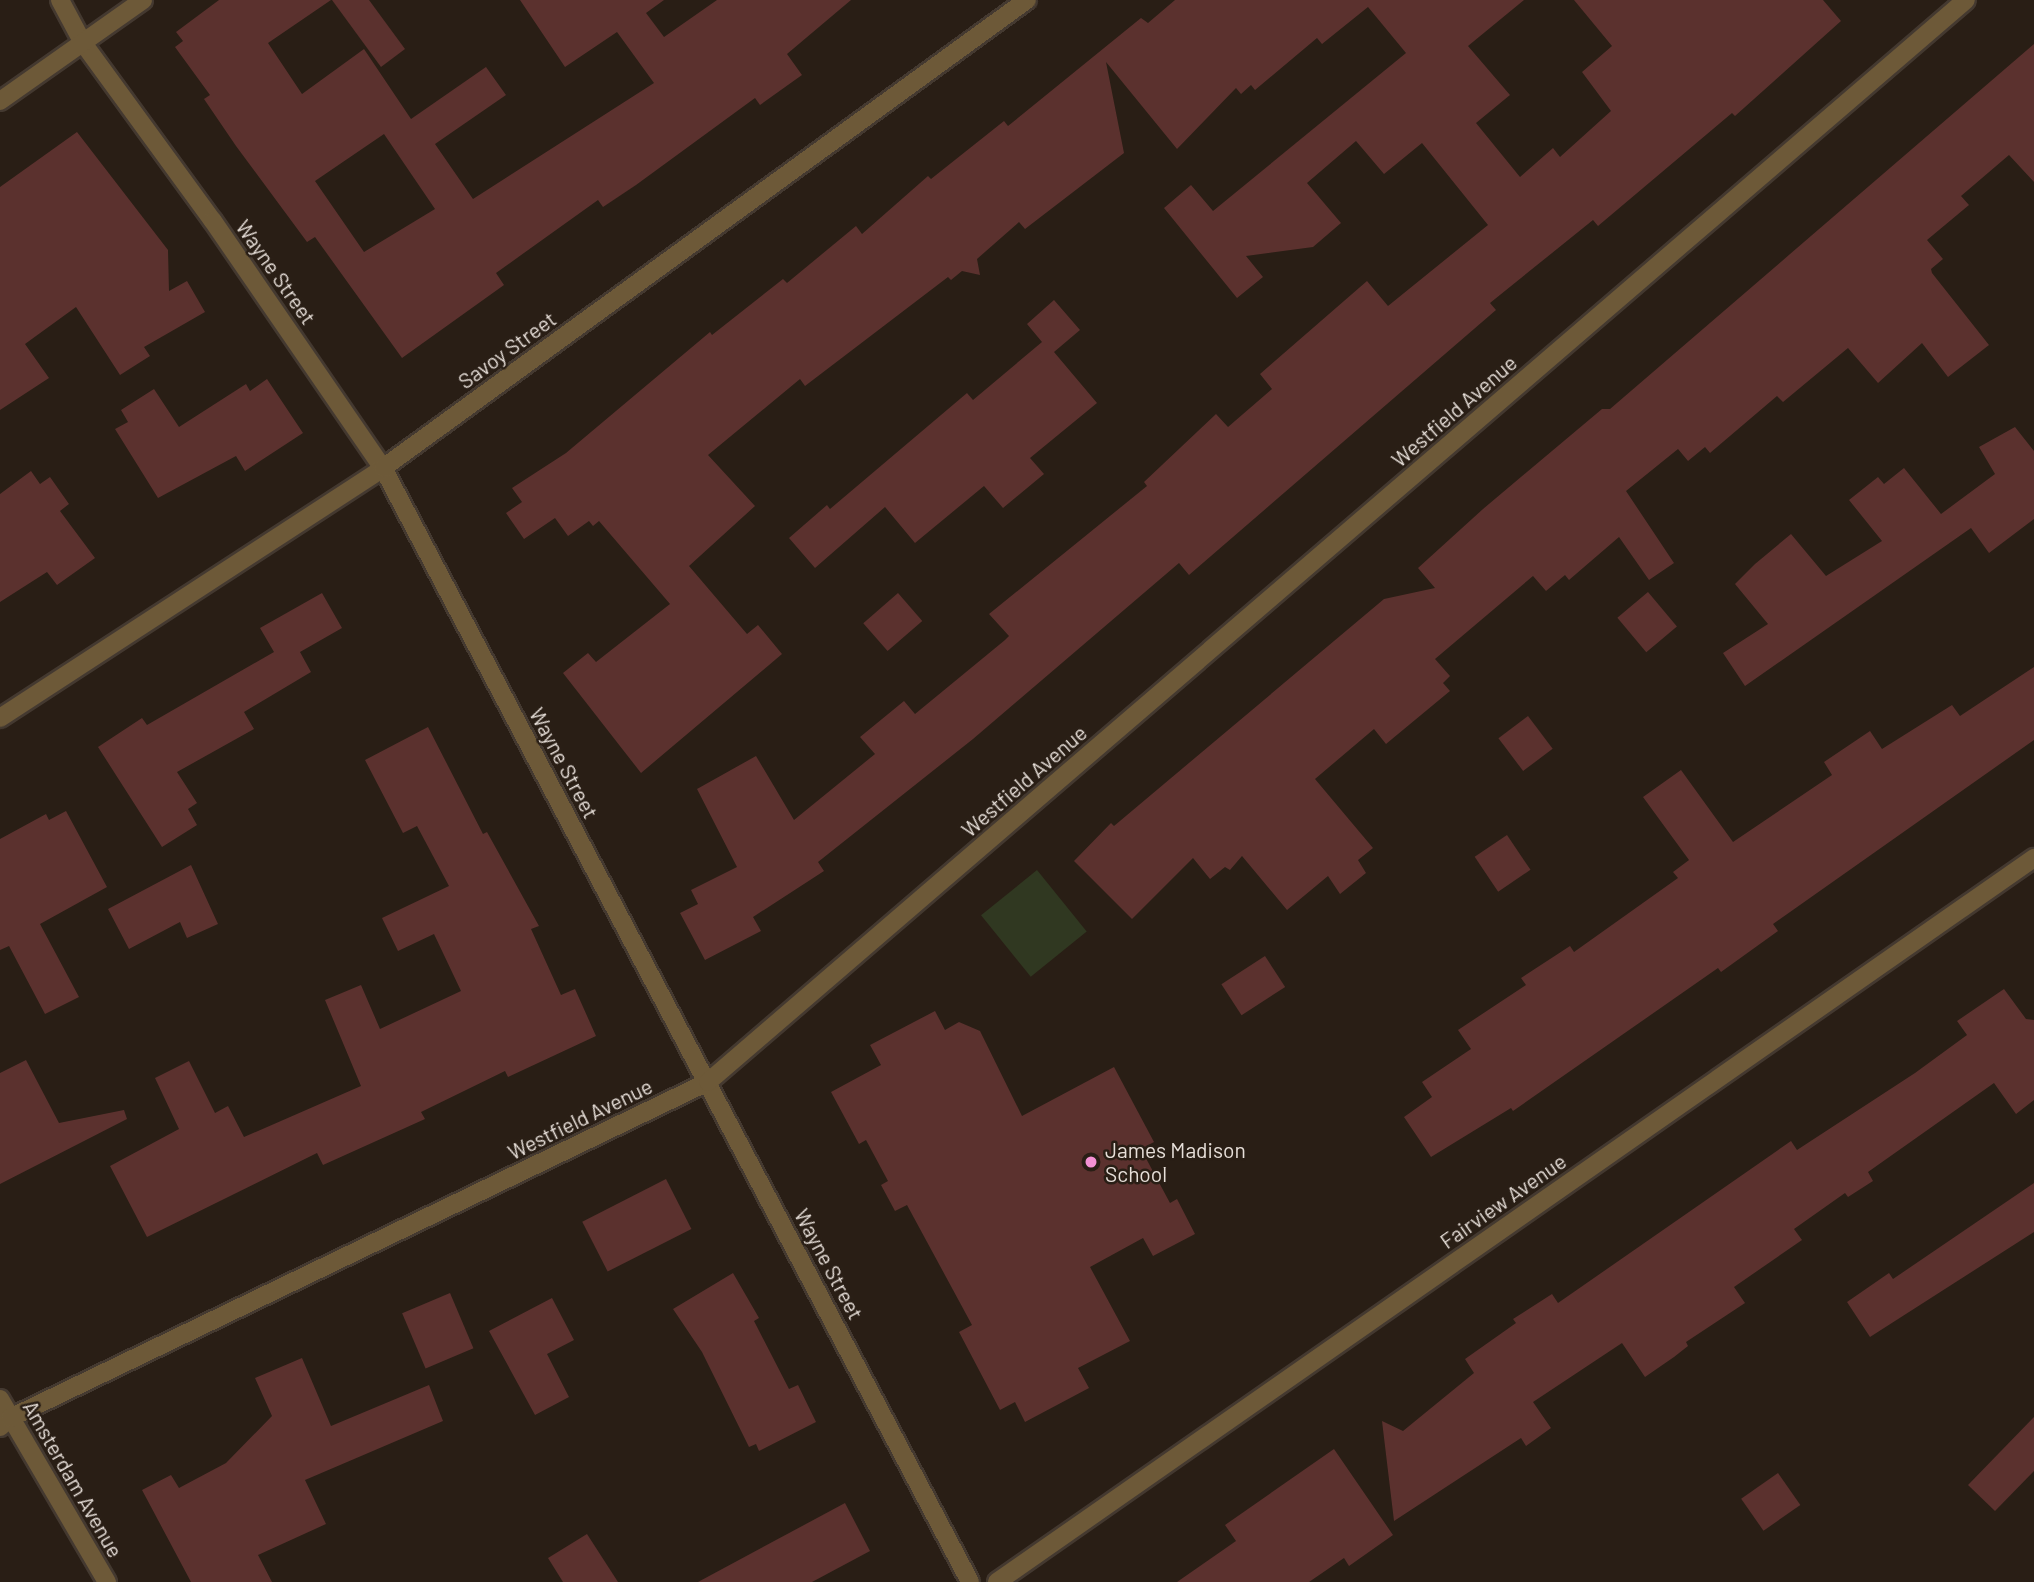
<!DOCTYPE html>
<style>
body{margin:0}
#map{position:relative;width:2034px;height:1582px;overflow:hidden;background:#291e15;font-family:Barlow,sans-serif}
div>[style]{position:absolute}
.green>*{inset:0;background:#303821;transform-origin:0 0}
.building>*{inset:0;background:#5b312e;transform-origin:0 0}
.roads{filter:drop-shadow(2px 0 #443930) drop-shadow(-2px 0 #443930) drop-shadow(0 2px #443930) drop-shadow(0 -2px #443930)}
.minor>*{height:18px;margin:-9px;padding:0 9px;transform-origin:9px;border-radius:9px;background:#6d5938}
.dots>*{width:19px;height:19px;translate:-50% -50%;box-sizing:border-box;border:4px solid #291e15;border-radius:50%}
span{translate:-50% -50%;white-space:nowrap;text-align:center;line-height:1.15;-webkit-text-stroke:5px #291e15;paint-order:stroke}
.street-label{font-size:21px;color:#e7dfd9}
.poi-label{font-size:21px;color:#e7dfd9}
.left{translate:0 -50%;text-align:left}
</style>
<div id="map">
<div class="green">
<div style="left:1037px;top:870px;width:79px;height:72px;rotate:51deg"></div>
</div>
<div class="building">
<div style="clip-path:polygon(evenodd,219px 0,331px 0,268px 43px,302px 94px,364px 49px,411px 119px,486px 67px,506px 95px,435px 144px,473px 199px,654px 83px,617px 32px,565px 67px,520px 0,664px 0,646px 13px,664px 37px,717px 0,851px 0,787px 54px,802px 75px,760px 105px,755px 98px,636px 185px,603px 207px,598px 200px,496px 273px,504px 285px,402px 358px,315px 237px,307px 242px,236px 146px,204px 99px,210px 95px,175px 47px,183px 41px,176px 32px,219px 0,384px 134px,435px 209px,364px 252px,315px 181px,384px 134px)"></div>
<div style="clip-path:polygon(332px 0,369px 0,405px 49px,381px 67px)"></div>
<div style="clip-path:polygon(1175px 0,1524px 0,1468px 46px,1510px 95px,1476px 123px,1520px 177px,1553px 148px,1560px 157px,1611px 111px,1582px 72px,1612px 46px,1574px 0,1823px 0,1841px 21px,1735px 116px,1732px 113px,1598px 226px,1593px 220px,1490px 303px,1496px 310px,1189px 575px,1179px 563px,973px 739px,818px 862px,824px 871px,753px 917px,761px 931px,705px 960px,680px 913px,698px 904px,691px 890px,737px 867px,697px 789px,756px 756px,794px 820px,875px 754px,860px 737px,904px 701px,915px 714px,1005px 640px,1009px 636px,989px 614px,1147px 486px,1144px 482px,1216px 414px,1228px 427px,1272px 389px,1260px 374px,1367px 281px,1388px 306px,1488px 225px,1422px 143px,1384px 174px,1356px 141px,1307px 183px,1341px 223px,1313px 247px,1246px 256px,1263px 277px,1237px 298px,1164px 208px,1191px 185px,1213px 211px,1406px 53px,1368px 7px,1322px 44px,1317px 38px,1255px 90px,1251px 85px,1241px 94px,1236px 88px,1177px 149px,1106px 62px,1124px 153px,1025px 229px,1019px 222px,977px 259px,980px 275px,962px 271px,951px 280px,948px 277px,805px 386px,800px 379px,708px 455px,755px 506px,689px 566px,747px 634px,758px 625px,782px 654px,641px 773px,563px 673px,588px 653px,596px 662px,670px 604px,599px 521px,593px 526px,589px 521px,568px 536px,555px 518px,524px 539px,506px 513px,522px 502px,512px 488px,566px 453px,710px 332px,712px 335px,783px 279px,787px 283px,856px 226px,862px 234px,928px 176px,931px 179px,1004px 121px,1008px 126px,1141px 18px,1148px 23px)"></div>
<div style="clip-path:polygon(2034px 44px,2034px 182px,2009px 155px,1961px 196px,1969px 205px,1927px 240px,1943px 259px,1931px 269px,1932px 273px,1989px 345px,1948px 377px,1922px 343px,1878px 383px,1848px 348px,1783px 402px,1777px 396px,1710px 453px,1705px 447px,1688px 461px,1678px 449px,1626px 491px,1674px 563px,1649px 580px,1619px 537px,1569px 580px,1565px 575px,1546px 591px,1533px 576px,1435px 659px,1450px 676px,1443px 683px,1450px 691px,1386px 744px,1374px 729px,1315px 779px,1373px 848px,1358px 860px,1366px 873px,1340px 894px,1328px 876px,1287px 910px,1242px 856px,1230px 870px,1225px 867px,1210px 879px,1193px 858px,1132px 919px,1074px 861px,1111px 823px,1114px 826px,1384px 599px,1435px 588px,1418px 568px,1483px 509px,1602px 409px,1610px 409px)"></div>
<div style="clip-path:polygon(77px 132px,168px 250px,169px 291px,187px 281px,205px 312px,144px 347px,150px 356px,120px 375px,76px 307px,25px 344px,49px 378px,0 410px,0 187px)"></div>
<div style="clip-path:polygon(1054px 300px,1080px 330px,1054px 352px,1097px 403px,1030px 458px,1044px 474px,1003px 508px,984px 486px,915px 543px,885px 507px,815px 568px,789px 538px,827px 505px,830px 509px,967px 393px,973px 400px,1042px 342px,1027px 324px)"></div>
<div style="clip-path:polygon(267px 379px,303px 433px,245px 471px,236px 456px,158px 498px,115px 429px,128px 422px,121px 410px,154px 389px,179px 427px,246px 384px,250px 391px)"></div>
<div style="clip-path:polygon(2015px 427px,2034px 451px,2034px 519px,1989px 553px,1971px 528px,1745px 686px,1723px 653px,1768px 624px,1735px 584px,1755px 564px,1791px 534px,1826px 576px,1882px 541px,1849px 500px,1878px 477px,1884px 484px,1904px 468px,1941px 514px,1995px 474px,1979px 447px)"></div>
<div style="clip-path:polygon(31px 471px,40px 484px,50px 477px,69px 504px,60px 511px,95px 558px,57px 585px,47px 572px,0 602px,0 494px)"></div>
<div style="left:1648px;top:592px;width:45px;height:40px;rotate:50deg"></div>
<div style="clip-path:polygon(322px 593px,342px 628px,300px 652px,311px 672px,244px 712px,254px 729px,177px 772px,197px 803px,188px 809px,197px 825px,162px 847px,98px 747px,142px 718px,147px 725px,274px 652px,260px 628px)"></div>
<div style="left:898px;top:593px;width:37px;height:46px;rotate:49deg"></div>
<div style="clip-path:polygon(2034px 667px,2034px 740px,1773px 924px,1778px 931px,1721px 972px,1718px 968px,1513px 1111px,1511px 1108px,1431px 1157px,1404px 1117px,1432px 1097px,1422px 1082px,1471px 1049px,1458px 1030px,1526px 985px,1521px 978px,1570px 946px,1574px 952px,1678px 878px,1673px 872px,1689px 860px,1643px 797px,1681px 770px,1733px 842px,1832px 775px,1824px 762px,1870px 731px,1882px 749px,1952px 705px,1960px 716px)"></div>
<div style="left:1528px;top:716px;width:41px;height:37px;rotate:53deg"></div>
<div style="clip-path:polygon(428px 727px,483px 834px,487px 832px,539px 926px,531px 929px,561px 995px,575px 989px,596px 1036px,508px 1077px,505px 1071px,421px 1112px,425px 1119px,323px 1165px,317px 1153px,147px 1237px,110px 1166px,179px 1129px,155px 1078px,189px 1061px,215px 1113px,228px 1106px,244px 1137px,361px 1086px,325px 1000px,361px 985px,380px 1029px,461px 991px,434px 934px,398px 951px,382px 918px,449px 886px,417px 826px,403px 833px,365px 760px)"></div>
<div style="clip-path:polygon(66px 811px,107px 887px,40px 924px,79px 997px,45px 1014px,9px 946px,0 950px,0 839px,46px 814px,49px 820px)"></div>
<div style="left:1507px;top:835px;width:42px;height:39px;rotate:56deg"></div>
<div style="clip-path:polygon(191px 865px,218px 924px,187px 938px,180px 922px,129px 949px,108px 909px)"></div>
<div style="left:1265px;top:956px;width:37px;height:52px;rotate:57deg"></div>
<div style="clip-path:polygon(2004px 989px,2026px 1019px,2034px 1020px,2034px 1100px,2016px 1114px,1994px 1083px,1868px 1172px,1873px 1181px,1848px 1197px,1845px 1193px,1794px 1229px,1802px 1240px,1734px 1287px,1745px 1303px,1686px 1342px,1688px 1346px,1674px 1357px,1645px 1377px,1622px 1343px,1533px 1402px,1551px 1428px,1526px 1446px,1521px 1438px,1394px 1521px,1382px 1421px,1403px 1431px,1474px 1373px,1465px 1359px,1516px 1323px,1513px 1319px,1552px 1294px,1558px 1303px,1791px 1141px,1797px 1150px,1915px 1073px,1967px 1035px,1957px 1021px)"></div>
<div style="clip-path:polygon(935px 1011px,945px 1030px,959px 1022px,980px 1031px,1022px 1116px,1114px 1067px,1154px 1142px,1141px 1149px,1170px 1203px,1177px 1199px,1195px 1234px,1153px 1256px,1143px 1238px,1090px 1267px,1130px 1341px,1078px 1368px,1089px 1388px,1025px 1422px,1015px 1402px,1000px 1410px,959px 1332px,972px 1325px,907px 1205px,895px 1211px,881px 1185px,888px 1181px,866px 1140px,859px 1144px,831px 1092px,881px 1065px,870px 1045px)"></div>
<div style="clip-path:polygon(26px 1060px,59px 1123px,124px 1110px,127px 1119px,0 1184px,0 1073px)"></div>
<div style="left:666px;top:1179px;width:56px;height:94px;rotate:63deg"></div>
<div style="clip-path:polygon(2034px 1183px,2034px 1232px,1870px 1337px,1847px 1302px,1889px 1273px,1893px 1279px)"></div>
<div style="clip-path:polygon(733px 1273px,759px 1318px,754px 1321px,789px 1389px,798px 1385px,816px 1422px,759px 1451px,756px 1444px,749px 1447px,702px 1352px,673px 1309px)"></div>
<div style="left:450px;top:1293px;width:60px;height:52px;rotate:67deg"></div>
<div style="clip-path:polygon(552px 1298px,574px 1340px,547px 1354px,569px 1397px,535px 1415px,489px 1331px)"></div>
<div style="clip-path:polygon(302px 1358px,331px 1426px,429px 1385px,443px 1421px,305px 1480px,326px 1524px,258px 1555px,272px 1582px,191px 1582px,142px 1490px,171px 1475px,179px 1488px,226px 1463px,272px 1416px,255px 1378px)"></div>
<div style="clip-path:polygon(2034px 1417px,2034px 1471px,1995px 1511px,1968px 1485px)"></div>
<div style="clip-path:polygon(1334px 1449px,1393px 1535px,1349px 1566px,1344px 1558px,1309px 1582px,1177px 1582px,1236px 1541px,1225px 1525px)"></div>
<div style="left:1778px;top:1473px;width:39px;height:45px;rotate:55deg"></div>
<div style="clip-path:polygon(845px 1503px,870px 1551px,812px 1582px,698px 1582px)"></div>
<div style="clip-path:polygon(587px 1534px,618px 1582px,563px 1582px,548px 1558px)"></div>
</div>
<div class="roads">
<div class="minor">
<div style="left:60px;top:0;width:49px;rotate:61.9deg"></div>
<div style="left:83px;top:43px;width:220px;rotate:53.9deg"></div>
<div style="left:213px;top:221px;width:300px;rotate:55.5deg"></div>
<div style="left:383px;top:468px;width:1259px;rotate:62.21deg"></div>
<div style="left:0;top:101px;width:175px;rotate:-35.2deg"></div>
<div style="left:0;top:718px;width:457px;rotate:-33.1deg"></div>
<div style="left:383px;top:468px;width:796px;rotate:-36.01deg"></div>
<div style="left:0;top:1399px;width:212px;rotate:59.7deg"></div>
<div style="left:0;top:1427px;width:13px;rotate:-42deg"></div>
<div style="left:10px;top:1418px;width:775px;rotate:-25.71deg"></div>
<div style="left:708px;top:1082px;width:1659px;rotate:-40.7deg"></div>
<div style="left:997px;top:1582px;width:1265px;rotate:-34.92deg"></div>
</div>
</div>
<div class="dots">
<div style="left:1091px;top:1162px;background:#f491d4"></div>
</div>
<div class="street-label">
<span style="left:276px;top:272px;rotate:55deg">Wayne Street</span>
<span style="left:507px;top:350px;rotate:-36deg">Savoy Street</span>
<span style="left:1454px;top:411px;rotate:-41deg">Westfield Avenue</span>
<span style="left:564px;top:763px;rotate:62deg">Wayne Street</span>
<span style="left:1024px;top:781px;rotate:-41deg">Westfield Avenue</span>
<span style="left:580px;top:1119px;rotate:-26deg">Westfield Avenue</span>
<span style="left:1503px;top:1201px;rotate:-35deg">Fairview Avenue</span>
<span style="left:829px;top:1264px;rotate:62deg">Wayne Street</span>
<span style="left:73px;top:1479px;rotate:60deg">Amsterdam Avenue</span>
</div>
<div class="poi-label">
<span class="left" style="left:1105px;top:1162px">James Madison<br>School</span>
</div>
</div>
